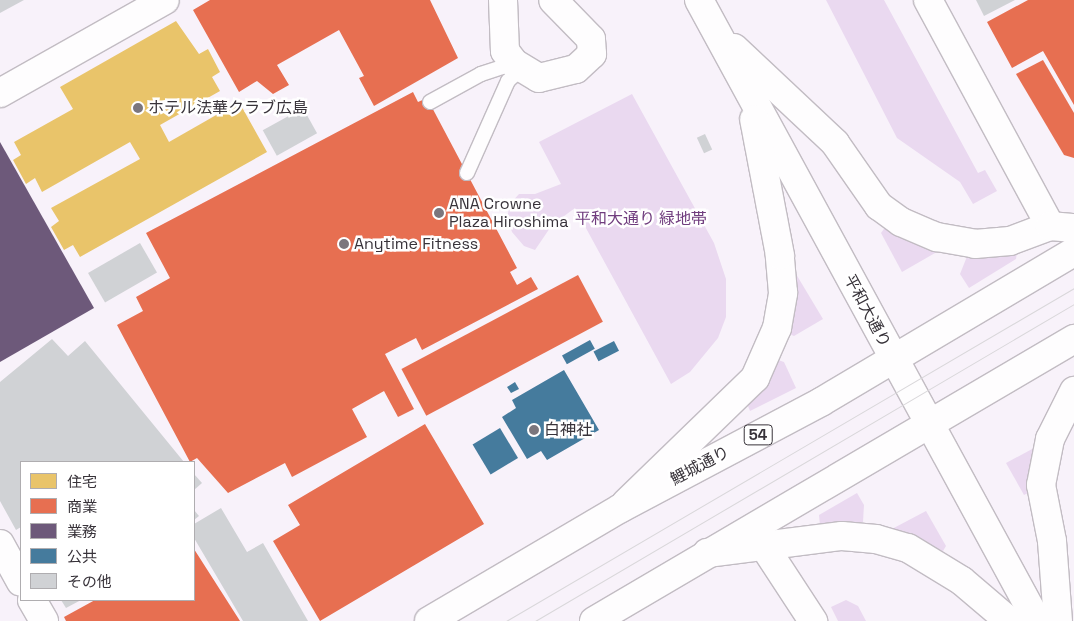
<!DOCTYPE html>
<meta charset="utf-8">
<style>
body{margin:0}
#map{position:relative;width:1074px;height:621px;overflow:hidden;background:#f8f2fa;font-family:"Space Grotesk","Noto Sans JP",sans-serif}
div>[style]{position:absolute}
.green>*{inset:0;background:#ead9f0}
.homes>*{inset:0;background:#e9c46a}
.shops>*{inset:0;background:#e76f51;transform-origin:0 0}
.offices>*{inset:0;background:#6d597a}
.public>*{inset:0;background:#457b9d;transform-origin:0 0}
.building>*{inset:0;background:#d0d2d5;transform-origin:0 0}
.roads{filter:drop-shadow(1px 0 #c2bcc3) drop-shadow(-1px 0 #c2bcc3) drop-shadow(0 1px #c2bcc3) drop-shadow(0 -1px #c2bcc3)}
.lane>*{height:14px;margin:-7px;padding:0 7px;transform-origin:7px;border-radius:7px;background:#fefdfe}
.street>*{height:28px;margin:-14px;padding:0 14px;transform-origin:14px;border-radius:14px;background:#fefdfe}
.secondary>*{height:28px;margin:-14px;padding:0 14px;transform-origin:14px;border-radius:14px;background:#fefdfe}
.highway>*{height:28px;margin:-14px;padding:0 14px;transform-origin:14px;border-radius:14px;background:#fefdfe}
.tram>*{height:1px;margin:-0.5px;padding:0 0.5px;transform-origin:0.5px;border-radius:0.5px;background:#d9d7da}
.dots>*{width:14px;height:14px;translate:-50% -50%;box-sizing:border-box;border:2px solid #fff;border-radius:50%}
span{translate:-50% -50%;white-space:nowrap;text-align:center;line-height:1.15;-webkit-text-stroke:5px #fff;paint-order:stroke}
.shield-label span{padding:1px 4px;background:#fff;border:1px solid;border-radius:4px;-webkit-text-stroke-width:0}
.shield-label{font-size:15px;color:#38333a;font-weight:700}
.poi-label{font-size:16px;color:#38333a}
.left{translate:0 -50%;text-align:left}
.park-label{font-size:16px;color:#703d7e}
.street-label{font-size:16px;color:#38333a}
.legend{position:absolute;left:20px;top:461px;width:175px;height:140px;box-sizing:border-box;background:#fff;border:1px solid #afadb0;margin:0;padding:6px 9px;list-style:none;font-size:15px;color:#38333a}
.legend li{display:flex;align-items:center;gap:10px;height:25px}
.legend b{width:25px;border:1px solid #afadb0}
</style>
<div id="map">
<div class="green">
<div style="clip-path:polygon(826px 0,884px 0,978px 173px,985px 170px,997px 191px,973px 204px,960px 182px,897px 138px)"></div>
<div style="clip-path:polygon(632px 94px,714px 243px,726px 279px,726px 317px,718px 338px,690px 372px,671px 384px,575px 208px,552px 225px,535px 250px,524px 246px,512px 232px,507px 218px,510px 204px,519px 194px,535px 194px,561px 184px,539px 142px)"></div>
<div style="clip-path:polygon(886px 226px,942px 249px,902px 272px,881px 233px)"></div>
<div style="clip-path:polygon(1017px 253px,1016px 259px,969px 288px,960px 274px,968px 254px)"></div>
<div style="clip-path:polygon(796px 274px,823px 319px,794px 336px,787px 333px)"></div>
<div style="clip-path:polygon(778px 360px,784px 362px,796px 388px,750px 411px,748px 406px)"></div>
<div style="clip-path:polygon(1034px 448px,1030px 492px,1024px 495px,1006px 463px)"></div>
<div style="clip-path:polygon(857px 493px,864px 505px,863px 522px,820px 525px,819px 515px)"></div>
<div style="clip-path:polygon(926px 511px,946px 546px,943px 551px,890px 530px)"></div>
<div style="clip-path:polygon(846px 600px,858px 606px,866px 621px,838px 621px,831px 607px)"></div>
</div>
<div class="homes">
<div style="clip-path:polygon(176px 21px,199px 54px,208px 49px,220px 72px,212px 77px,220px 91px,160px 125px,169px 142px,239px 102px,267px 152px,80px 257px,73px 245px,64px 250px,51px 227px,59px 221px,51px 208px,140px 159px,130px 142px,42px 192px,35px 178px,26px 184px,13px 160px,21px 155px,14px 142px,73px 109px,60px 87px)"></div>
</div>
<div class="shops">
<div style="clip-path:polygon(210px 0,430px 0,458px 58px,374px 106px,359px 78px,364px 76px,339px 30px,277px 65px,289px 85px,273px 94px,257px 81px,239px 92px,193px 10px)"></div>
<div style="clip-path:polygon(1028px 0,1074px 0,1074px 105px,1043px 51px,1012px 68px,987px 22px)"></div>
<div style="clip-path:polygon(1043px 60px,1074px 113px,1074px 158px,1064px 155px,1016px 74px)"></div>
<div style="clip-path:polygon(413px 92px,418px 102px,427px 98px,517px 268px,510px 272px,517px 285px,531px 277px,538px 289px,422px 350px,416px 338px,385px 354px,414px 409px,398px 417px,384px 391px,352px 409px,367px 437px,292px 477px,285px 463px,228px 493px,197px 458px,190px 462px,117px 325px,143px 311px,136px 297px,170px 278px,146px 233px)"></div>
<div style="left:578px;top:275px;width:53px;height:200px;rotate:62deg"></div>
<div style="clip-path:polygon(425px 424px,484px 524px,320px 621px,273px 541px,300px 525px,288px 505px)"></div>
<div style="clip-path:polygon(194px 549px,240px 621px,66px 621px,64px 617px,95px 600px,194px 600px)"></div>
</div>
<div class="offices">
<div style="clip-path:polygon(0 142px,94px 308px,0 362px)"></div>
</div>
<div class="public">
<div style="left:590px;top:340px;width:10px;height:32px;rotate:61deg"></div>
<div style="left:614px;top:341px;width:11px;height:23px;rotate:63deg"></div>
<div style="clip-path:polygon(564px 370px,599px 430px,547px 460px,541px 451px,527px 459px,502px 417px,516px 408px,512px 400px)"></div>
<div style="clip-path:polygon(515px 382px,519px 389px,511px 393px,507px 387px)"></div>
<div style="left:500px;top:428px;width:35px;height:32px;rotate:59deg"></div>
</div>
<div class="building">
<div style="clip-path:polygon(0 0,24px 0,0 13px)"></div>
<div style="clip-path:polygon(976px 0,1015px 0,984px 16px)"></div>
<div style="left:303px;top:108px;width:29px;height:46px;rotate:61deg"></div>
<div style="left:705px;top:134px;width:17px;height:9px;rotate:65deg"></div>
<div style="left:140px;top:243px;width:34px;height:60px;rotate:60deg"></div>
<div style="clip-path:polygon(52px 339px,68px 356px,85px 341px,184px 462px,21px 462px,21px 527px,16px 530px,0 501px,0 382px)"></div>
<div style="clip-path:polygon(194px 474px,202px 483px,194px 490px)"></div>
<div style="clip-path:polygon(221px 508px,247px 552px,263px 543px,308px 621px,243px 621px,194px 538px,194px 524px)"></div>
<div style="clip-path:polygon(194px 510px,199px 516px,194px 520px)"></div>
<div style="clip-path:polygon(61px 600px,81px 600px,66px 608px)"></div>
</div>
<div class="roads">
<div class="lane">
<div style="left:430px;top:102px;width:58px;rotate:-28.8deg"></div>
<div style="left:481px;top:74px;width:35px;rotate:-18deg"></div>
<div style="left:467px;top:173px;width:101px;rotate:-66deg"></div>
<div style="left:508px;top:81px;width:18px;rotate:-43deg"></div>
</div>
<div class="street">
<div style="left:503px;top:0;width:51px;rotate:87.8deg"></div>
<div style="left:505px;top:51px;width:15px;rotate:53deg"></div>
<div style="left:514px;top:63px;width:29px;rotate:31deg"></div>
<div style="left:539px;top:78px;width:38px;rotate:-14deg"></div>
<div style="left:576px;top:69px;width:22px;rotate:-43deg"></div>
<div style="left:592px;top:54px;width:15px;rotate:-94deg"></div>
<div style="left:591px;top:39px;width:54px;rotate:-134.3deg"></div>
<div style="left:928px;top:0;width:257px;rotate:61.6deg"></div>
<div style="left:764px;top:546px;width:90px;rotate:56.8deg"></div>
</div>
<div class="secondary">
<div style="left:699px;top:0;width:707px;rotate:61.44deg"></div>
<div style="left:734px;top:48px;width:139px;rotate:43.2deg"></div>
<div style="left:835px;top:143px;width:77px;rotate:55.1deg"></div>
<div style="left:879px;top:206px;width:27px;rotate:36deg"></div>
<div style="left:901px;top:222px;width:39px;rotate:23deg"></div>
<div style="left:937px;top:237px;width:39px;rotate:10deg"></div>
<div style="left:975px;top:244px;width:35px;rotate:-5deg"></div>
<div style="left:1010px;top:241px;width:43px;rotate:-20.6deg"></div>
<div style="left:1050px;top:226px;width:24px;rotate:5deg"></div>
<div style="left:0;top:93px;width:189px;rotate:-29.4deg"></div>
<div style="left:626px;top:503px;width:180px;rotate:-44.1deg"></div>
<div style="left:755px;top:378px;width:55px;rotate:-66.3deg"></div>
<div style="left:777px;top:328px;width:36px;rotate:-80deg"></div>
<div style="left:783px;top:293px;width:38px;rotate:-95deg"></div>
<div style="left:780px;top:255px;width:138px;rotate:-100.8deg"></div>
<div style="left:0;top:544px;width:43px;rotate:61.1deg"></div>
<div style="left:707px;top:553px;width:136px;rotate:-7.2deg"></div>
<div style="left:842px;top:536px;width:34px;rotate:5deg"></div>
<div style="left:876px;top:539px;width:33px;rotate:16deg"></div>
<div style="left:908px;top:548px;width:63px;rotate:31.4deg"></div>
<div style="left:962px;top:581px;width:62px;rotate:40.4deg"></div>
<div style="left:32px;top:600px;width:24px;rotate:60deg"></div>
<div style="left:1058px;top:621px;width:80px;rotate:-94.3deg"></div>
<div style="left:1052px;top:541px;width:57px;rotate:-101.1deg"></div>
<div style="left:1041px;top:485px;width:47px;rotate:-78.9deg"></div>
<div style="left:1050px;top:439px;width:54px;rotate:-63.4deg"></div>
</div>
<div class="highway">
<div style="left:429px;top:621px;width:223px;rotate:-30.5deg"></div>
<div style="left:621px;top:508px;width:226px;rotate:-27.9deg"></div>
<div style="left:821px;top:402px;width:294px;rotate:-30.7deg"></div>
<div style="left:594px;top:621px;width:557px;rotate:-30.43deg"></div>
</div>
</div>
<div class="tram">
<div style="left:506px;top:621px;width:658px;rotate:-30.38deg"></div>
<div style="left:535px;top:621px;width:625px;rotate:-30.46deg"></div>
</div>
<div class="dots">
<div style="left:138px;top:108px;background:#7b767d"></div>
<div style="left:439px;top:213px;background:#7b767d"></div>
<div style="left:344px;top:244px;background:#7b767d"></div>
<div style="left:534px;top:430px;background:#7b767d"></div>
</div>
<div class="shield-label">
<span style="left:758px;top:435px">54</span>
</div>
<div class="poi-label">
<span class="left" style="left:148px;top:108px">ホテル法華クラブ広島</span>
<span class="left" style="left:449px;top:213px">ANA Crowne<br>Plaza Hiroshima</span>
<span class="left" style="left:354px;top:244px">Anytime Fitness</span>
<span class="left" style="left:544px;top:430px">白神社</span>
</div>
<div class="park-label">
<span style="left:641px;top:219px">平和大通り 緑地帯</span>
</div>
<div class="street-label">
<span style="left:867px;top:311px;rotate:62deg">平和大通り</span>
<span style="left:700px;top:466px;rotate:-28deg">鯉城通り</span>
</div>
<ul class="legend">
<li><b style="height:14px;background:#e9c46a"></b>住宅</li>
<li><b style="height:14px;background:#e76f51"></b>商業</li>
<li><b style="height:14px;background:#6d597a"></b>業務</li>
<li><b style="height:14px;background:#457b9d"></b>公共</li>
<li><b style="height:14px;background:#d0d2d5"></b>その他</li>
</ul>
</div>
